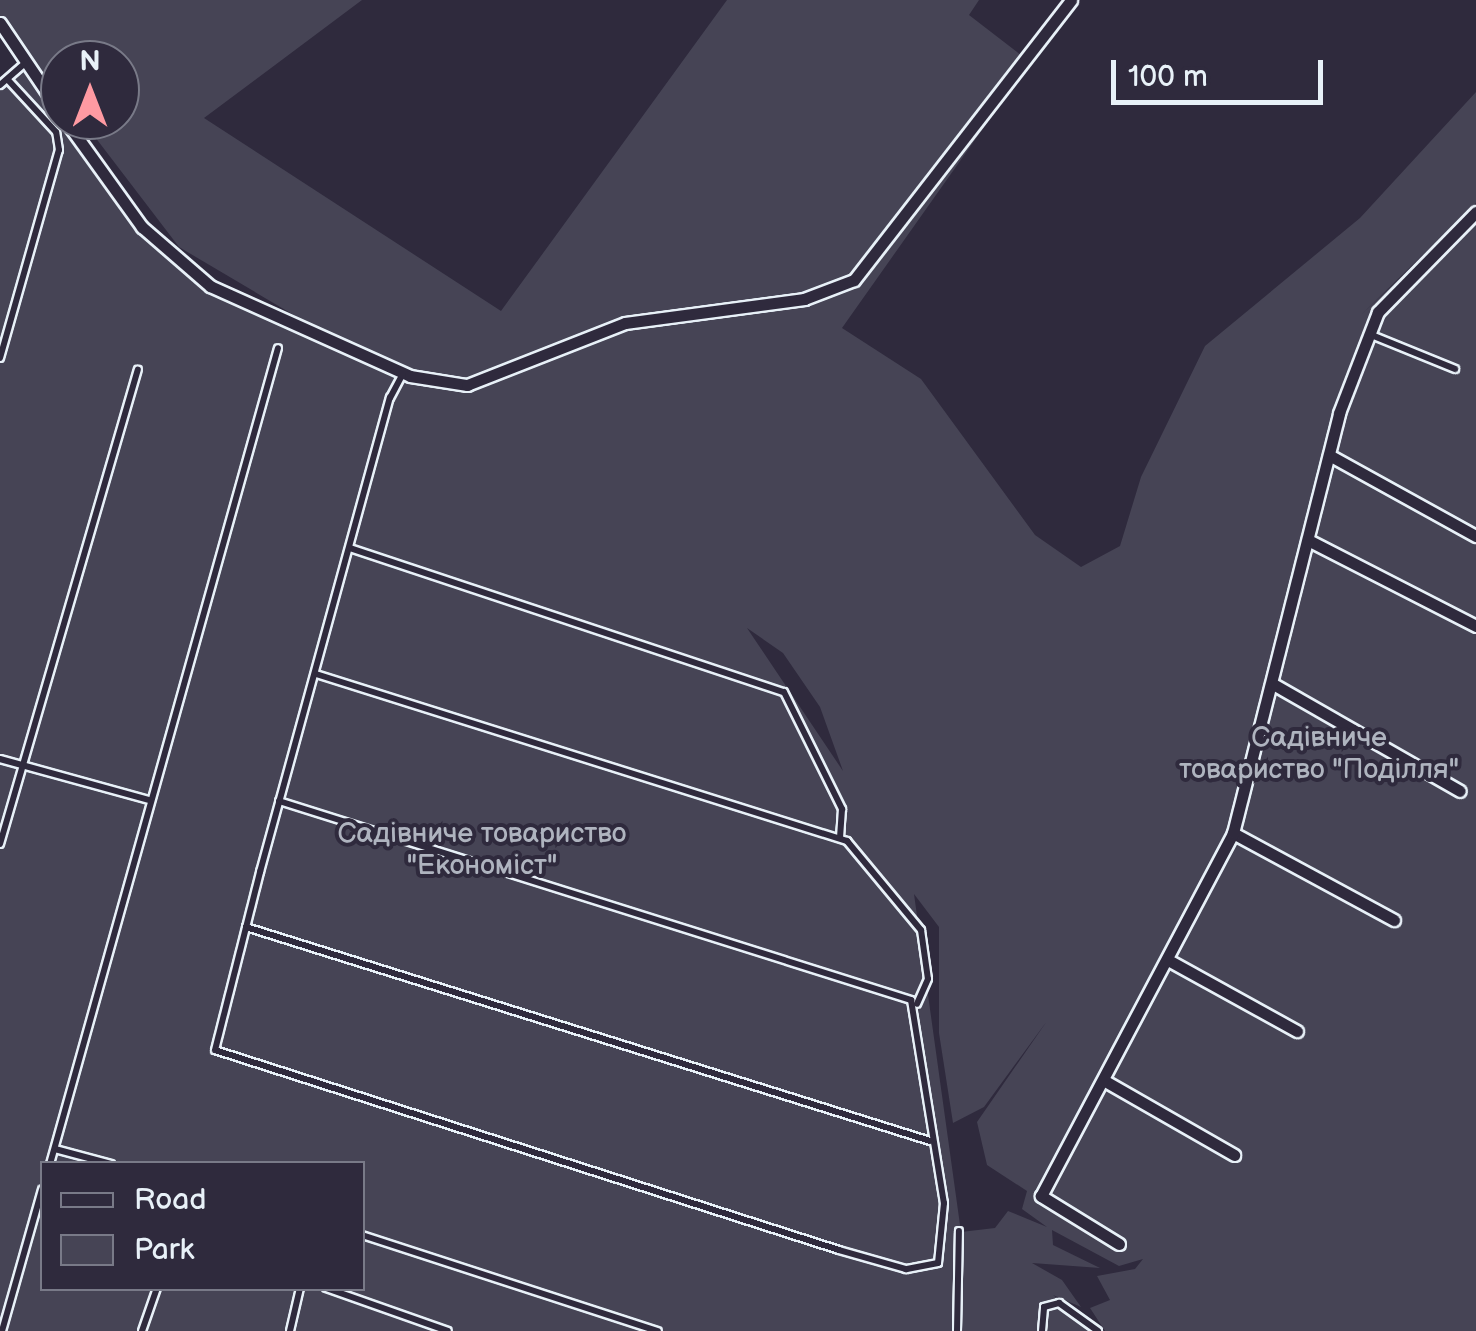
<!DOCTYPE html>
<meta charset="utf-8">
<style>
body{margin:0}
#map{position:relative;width:1476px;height:1331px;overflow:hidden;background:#2f2a3d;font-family:"Balsamiq Sans",sans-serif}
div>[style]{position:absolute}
.green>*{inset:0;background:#464455}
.roads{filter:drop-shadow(2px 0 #e8f1f8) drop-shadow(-2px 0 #e8f1f8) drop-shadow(0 2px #e8f1f8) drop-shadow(0 -2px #e8f1f8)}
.lane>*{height:6px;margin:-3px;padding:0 3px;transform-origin:3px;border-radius:3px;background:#2f2a3d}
.street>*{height:11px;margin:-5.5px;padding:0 5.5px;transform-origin:5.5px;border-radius:5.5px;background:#2f2a3d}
span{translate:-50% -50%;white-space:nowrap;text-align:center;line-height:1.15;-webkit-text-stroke:8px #2f2a3d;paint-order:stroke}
.park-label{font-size:28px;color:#afb4bf}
.legend{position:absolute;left:40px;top:1161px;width:325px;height:130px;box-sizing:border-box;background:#2f2a3d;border:2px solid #797a88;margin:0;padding:12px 18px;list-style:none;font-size:30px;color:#e8f1f8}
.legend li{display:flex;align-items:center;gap:20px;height:50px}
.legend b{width:50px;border:2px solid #797a88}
.north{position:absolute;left:40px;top:40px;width:100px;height:100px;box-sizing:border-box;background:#2f2a3d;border:2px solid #797a88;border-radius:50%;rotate:0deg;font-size:28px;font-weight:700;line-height:40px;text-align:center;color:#e8f1f8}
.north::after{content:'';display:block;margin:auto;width:35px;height:45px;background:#ff9aa2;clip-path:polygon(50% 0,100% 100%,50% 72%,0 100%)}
.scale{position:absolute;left:1111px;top:60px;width:212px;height:45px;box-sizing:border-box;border:5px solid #e8f1f8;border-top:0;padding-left:12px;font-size:30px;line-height:35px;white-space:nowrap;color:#e8f1f8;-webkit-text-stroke:8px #2f2a3d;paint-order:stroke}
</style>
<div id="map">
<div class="green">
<div style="clip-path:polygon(evenodd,0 0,362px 0,204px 118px,501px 311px,727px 0,979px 0,969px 15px,1030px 62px,842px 328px,921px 379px,1035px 535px,1081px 567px,1120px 546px,1141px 477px,1205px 346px,1360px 218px,1476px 92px,1476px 203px,1361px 315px,1476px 206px,1476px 1331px,1105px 1331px,1090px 1308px,1110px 1300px,1097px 1276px,1135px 1269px,1143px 1259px,1119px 1266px,1052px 1230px,1053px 1245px,1100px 1268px,1032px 1263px,1062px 1280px,1081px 1307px,1053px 1295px,1099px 1331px,0 1331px,0 77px,24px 61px,162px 250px,237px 299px,412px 385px,179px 247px,82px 120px,120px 120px,120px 60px,60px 60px,60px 92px,0 22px,0 0,747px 628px,783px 653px,820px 707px,843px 771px,747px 628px,0 0,914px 894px,939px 927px,939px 1033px,953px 1123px,984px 1107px,1047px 1021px,977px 1122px,987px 1165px,1027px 1191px,1022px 1209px,1047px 1227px,1008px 1211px,995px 1228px,961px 1232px,914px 894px,0 0,42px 1164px,362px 1164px,362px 1288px,42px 1288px,42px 1164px)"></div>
</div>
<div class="roads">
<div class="lane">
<div style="left:0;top:85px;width:33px;rotate:-41deg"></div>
<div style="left:1369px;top:334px;width:93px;rotate:22.1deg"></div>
<div style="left:0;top:358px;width:216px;rotate:-74.2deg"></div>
<div style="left:59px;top:150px;width:18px;rotate:-99deg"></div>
<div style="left:56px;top:132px;width:71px;rotate:-132.7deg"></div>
<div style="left:350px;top:548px;width:457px;rotate:18.4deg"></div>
<div style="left:784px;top:692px;width:131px;rotate:63.6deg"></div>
<div style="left:842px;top:809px;width:29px;rotate:94deg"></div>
<div style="left:316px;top:674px;width:557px;rotate:17.46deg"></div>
<div style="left:847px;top:841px;width:116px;rotate:50.3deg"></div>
<div style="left:921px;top:930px;width:49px;rotate:81.9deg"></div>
<div style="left:928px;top:979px;width:27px;rotate:114deg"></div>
<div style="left:0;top:759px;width:155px;rotate:15.4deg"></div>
<div style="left:279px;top:801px;width:663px;rotate:17.48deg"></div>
<div style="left:911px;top:1000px;width:206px;rotate:80.8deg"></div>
<div style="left:944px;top:1203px;width:60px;rotate:95.7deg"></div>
<div style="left:938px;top:1263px;width:33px;rotate:169deg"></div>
<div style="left:906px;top:1269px;width:70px;rotate:-164.2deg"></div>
<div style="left:839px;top:1250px;width:655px;rotate:-162.23deg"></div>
<div style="left:215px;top:1050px;width:184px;rotate:-75.8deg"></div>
<div style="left:260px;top:872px;width:492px;rotate:-74.7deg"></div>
<div style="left:390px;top:398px;width:27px;rotate:-62deg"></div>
<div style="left:0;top:844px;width:494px;rotate:-73.8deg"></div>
<div style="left:246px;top:927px;width:717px;rotate:17.37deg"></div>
<div style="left:55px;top:1149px;width:58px;rotate:15deg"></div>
<div style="left:50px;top:1164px;width:847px;rotate:-74.39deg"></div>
<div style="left:362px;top:1235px;width:311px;rotate:18deg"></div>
<div style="left:326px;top:1288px;width:129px;rotate:19.4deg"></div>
<div style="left:2px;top:1331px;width:147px;rotate:-74.2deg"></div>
<div style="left:142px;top:1331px;width:46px;rotate:-70.8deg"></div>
<div style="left:290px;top:1331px;width:44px;rotate:-76.9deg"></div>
<div style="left:957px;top:1331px;width:100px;rotate:-88.9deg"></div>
<div style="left:1042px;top:1331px;width:24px;rotate:-85deg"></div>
<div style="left:1044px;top:1307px;width:16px;rotate:-15deg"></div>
<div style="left:1059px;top:1303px;width:48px;rotate:35.7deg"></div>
</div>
<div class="street">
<div style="left:0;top:23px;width:107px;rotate:56deg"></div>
<div style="left:65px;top:120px;width:132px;rotate:54.3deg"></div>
<div style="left:142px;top:227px;width:90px;rotate:40.9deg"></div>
<div style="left:210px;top:286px;width:219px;rotate:24.2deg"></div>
<div style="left:410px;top:376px;width:58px;rotate:9deg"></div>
<div style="left:467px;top:385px;width:170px;rotate:-21.4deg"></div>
<div style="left:625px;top:323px;width:181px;rotate:-7.6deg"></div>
<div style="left:804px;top:299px;width:53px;rotate:-20.8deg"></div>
<div style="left:854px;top:280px;width:354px;rotate:-52.2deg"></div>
<div style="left:1329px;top:455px;width:168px;rotate:28.9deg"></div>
<div style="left:1308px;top:540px;width:189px;rotate:27.1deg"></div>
<div style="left:1273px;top:684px;width:215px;rotate:29.8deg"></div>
<div style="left:1233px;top:833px;width:183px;rotate:28.4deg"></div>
<div style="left:1170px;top:961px;width:145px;rotate:28.9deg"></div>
<div style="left:1105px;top:1081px;width:149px;rotate:29.8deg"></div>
<div style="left:1119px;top:1244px;width:92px;rotate:-148.4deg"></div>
<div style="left:1041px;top:1196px;width:411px;rotate:-62.1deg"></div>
<div style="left:1233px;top:833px;width:433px;rotate:-75.8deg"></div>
<div style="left:1339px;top:413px;width:108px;rotate:-68.9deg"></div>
<div style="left:1378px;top:312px;width:140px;rotate:-45.6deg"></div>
</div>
</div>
<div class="park-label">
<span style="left:1319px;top:754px">Садівниче<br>товариство "Поділля"</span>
<span style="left:482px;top:850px">Садівниче товариство<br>"Економіст"</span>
</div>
<ul class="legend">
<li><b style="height:12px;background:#2f2a3d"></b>Road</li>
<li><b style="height:28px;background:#464455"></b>Park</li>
</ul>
<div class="north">N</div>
<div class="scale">100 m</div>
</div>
